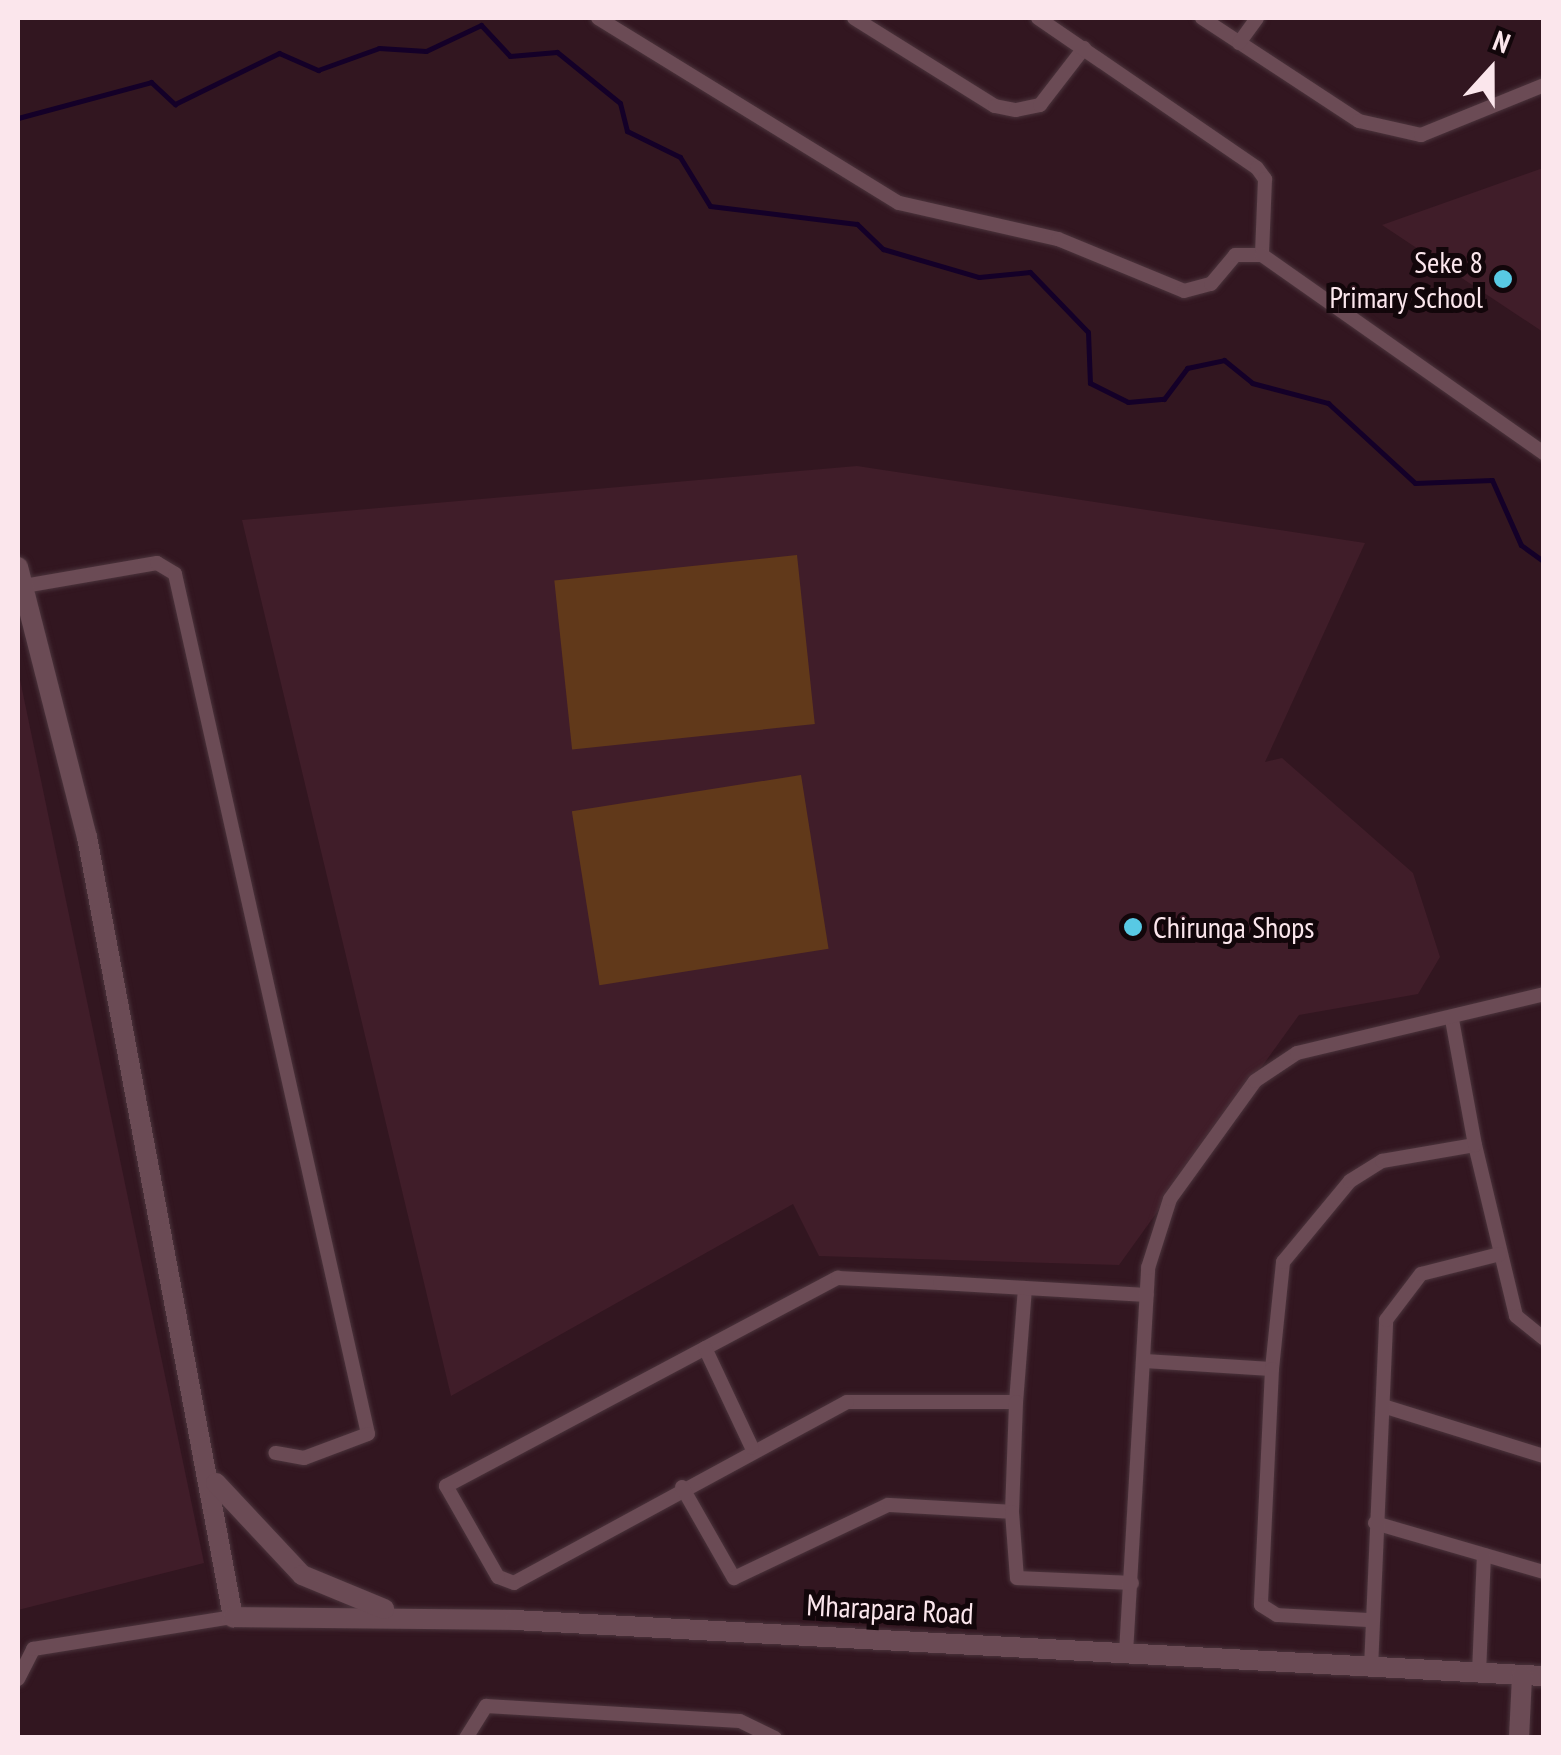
<!DOCTYPE html>
<style>
body{margin:0}
#map{position:relative;width:1561px;height:1755px;overflow:hidden;background:#321620;font-family:"PT Sans Narrow",sans-serif}
div>[style]{position:absolute}
.built>*{inset:0;background:#401d29}
.green>*{inset:0;background:#61391a;transform-origin:0 0}
.stream>*{height:5px;margin:-2.5px;padding:0 2.5px;transform-origin:2.5px;border-radius:2.5px;background:#140028}
.roads{filter:drop-shadow(0 0 2px #4b343c) drop-shadow(0 0 2px #4b343c)}
.street>*{height:14px;margin:-7px;padding:0 7px;transform-origin:7px;border-radius:7px;background:#6b4b55}
.secondary>*{height:20px;margin:-10px;padding:0 10px;transform-origin:10px;border-radius:10px;background:#6b4b55}
.dots>*{width:28px;height:28px;translate:-50% -50%;box-sizing:border-box;border:5px solid #12060a;border-radius:50%}
span{translate:-50% -50%;white-space:nowrap;text-align:center;line-height:1.15;-webkit-text-stroke:10px #12060a;paint-order:stroke}
.poi-label{font-size:30px;color:#fbe6ec}
.right{translate:-100% -50%;text-align:right}
.left{translate:0 -50%;text-align:left}
.street-label{font-size:30px;color:#fbe6ec}
.frame{position:absolute;inset:0;border:20px solid #fbe6ec;pointer-events:none}
.north{position:absolute;left:1441px;top:20px;width:100px;height:100px;-webkit-text-stroke:8px #12060a;paint-order:stroke;rotate:21deg;font-size:28px;font-weight:700;line-height:40px;text-align:center;color:#fbe6ec}
.north::after{content:'';display:block;margin:auto;width:35px;height:45px;background:#fbe6ec;clip-path:polygon(50% 0,100% 100%,50% 72%,0 100%)}
</style>
<div id="map">
<div class="built">
<div style="clip-path:polygon(1543px 168px,1543px 332px,1382px 225px)"></div>
<div style="clip-path:polygon(857px 466px,1365px 543px,1265px 762px,1282px 758px,1413px 873px,1440px 957px,1418px 994px,1299px 1015px,1119px 1265px,819px 1256px,793px 1204px,451px 1396px,242px 520px)"></div>
<div style="clip-path:polygon(18px 670px,204px 1563px,18px 1610px)"></div>
</div>
<div class="green">
<div style="left:797px;top:555px;width:170px;height:244px;rotate:84deg"></div>
<div style="left:801px;top:775px;width:176px;height:232px;rotate:81deg"></div>
</div>
<div class="stream">
<div style="left:18px;top:118px;width:138px;rotate:-15.1deg"></div>
<div style="left:151px;top:82px;width:33px;rotate:43deg"></div>
<div style="left:175px;top:104px;width:116px;rotate:-26.1deg"></div>
<div style="left:279px;top:53px;width:43px;rotate:23.6deg"></div>
<div style="left:318px;top:70px;width:65px;rotate:-19.8deg"></div>
<div style="left:379px;top:48px;width:47px;rotate:3.7deg"></div>
<div style="left:426px;top:51px;width:61px;rotate:-25.3deg"></div>
<div style="left:481px;top:25px;width:42px;rotate:46.9deg"></div>
<div style="left:510px;top:56px;width:47px;rotate:-4.9deg"></div>
<div style="left:557px;top:52px;width:81px;rotate:39deg"></div>
<div style="left:620px;top:103px;width:29px;rotate:76deg"></div>
<div style="left:627px;top:131px;width:59px;rotate:26.1deg"></div>
<div style="left:680px;top:157px;width:57px;rotate:58.5deg"></div>
<div style="left:710px;top:206px;width:148px;rotate:7deg"></div>
<div style="left:857px;top:224px;width:36px;rotate:44deg"></div>
<div style="left:883px;top:249px;width:100px;rotate:16.3deg"></div>
<div style="left:979px;top:277px;width:51px;rotate:-5.6deg"></div>
<div style="left:1030px;top:272px;width:83px;rotate:46deg"></div>
<div style="left:1088px;top:332px;width:51px;rotate:87.8deg"></div>
<div style="left:1090px;top:383px;width:42px;rotate:26.6deg"></div>
<div style="left:1128px;top:402px;width:36px;rotate:-5deg"></div>
<div style="left:1164px;top:399px;width:39px;rotate:-53deg"></div>
<div style="left:1187px;top:368px;width:38px;rotate:-12deg"></div>
<div style="left:1224px;top:360px;width:36px;rotate:39deg"></div>
<div style="left:1252px;top:383px;width:79px;rotate:14.7deg"></div>
<div style="left:1328px;top:403px;width:118px;rotate:42.6deg"></div>
<div style="left:1415px;top:483px;width:77px;rotate:-2.2deg"></div>
<div style="left:1492px;top:480px;width:71px;rotate:66deg"></div>
<div style="left:1521px;top:545px;width:29px;rotate:36deg"></div>
</div>
<div class="roads">
<div class="street">
<div style="left:598px;top:18px;width:353px;rotate:31.6deg"></div>
<div style="left:899px;top:203px;width:163px;rotate:12.8deg"></div>
<div style="left:1058px;top:239px;width:136px;rotate:22.4deg"></div>
<div style="left:1184px;top:291px;width:28px;rotate:-15deg"></div>
<div style="left:1211px;top:284px;width:38px;rotate:-50deg"></div>
<div style="left:1235px;top:255px;width:27px"></div>
<div style="left:854px;top:18px;width:166px;rotate:32deg"></div>
<div style="left:995px;top:106px;width:21px;rotate:11deg"></div>
<div style="left:1016px;top:110px;width:25px;rotate:-12deg"></div>
<div style="left:1040px;top:105px;width:72px;rotate:-52.3deg"></div>
<div style="left:1038px;top:18px;width:265px;rotate:34.4deg"></div>
<div style="left:1257px;top:168px;width:14px;rotate:54deg"></div>
<div style="left:1265px;top:179px;width:76px;rotate:92.3deg"></div>
<div style="left:1262px;top:255px;width:345px;rotate:35.1deg"></div>
<div style="left:1202px;top:18px;width:188px;rotate:33.3deg"></div>
<div style="left:1359px;top:121px;width:64px;rotate:12.7deg"></div>
<div style="left:1421px;top:135px;width:133px;rotate:-22.1deg"></div>
<div style="left:1239px;top:43px;width:31px;rotate:-54deg"></div>
<div style="left:24px;top:586px;width:135px;rotate:-9.8deg"></div>
<div style="left:157px;top:563px;width:21px;rotate:31deg"></div>
<div style="left:175px;top:574px;width:881px;rotate:77.35deg"></div>
<div style="left:368px;top:1434px;width:68px;rotate:159.4deg"></div>
<div style="left:304px;top:1458px;width:29px;rotate:-170deg"></div>
<div style="left:1475px;top:1145px;width:176px;rotate:76.5deg"></div>
<div style="left:1516px;top:1316px;width:36px;rotate:39deg"></div>
<div style="left:1025px;top:1288px;width:114px;rotate:94.5deg"></div>
<div style="left:1016px;top:1402px;width:169px;rotate:180deg"></div>
<div style="left:847px;top:1402px;width:379px;rotate:151.5deg"></div>
<div style="left:514px;top:1583px;width:17px;rotate:-159deg"></div>
<div style="left:498px;top:1577px;width:105px;rotate:-119.7deg"></div>
<div style="left:446px;top:1486px;width:444px;rotate:-28deg"></div>
<div style="left:838px;top:1278px;width:102px;rotate:2.8deg"></div>
<div style="left:940px;top:1283px;width:207px;rotate:3.3deg"></div>
<div style="left:705px;top:1348px;width:110px;rotate:64.8deg"></div>
<div style="left:1144px;top:1361px;width:128px;rotate:3.6deg"></div>
<div style="left:1272px;top:1369px;width:108px;rotate:-84.1deg"></div>
<div style="left:1283px;top:1262px;width:105px;rotate:-50.4deg"></div>
<div style="left:1350px;top:1181px;width:38px;rotate:-32deg"></div>
<div style="left:1382px;top:1161px;width:94px;rotate:-9.8deg"></div>
<div style="left:1475px;top:1145px;width:127px;rotate:-100.4deg"></div>
<div style="left:1272px;top:1369px;width:236px;rotate:92.7deg"></div>
<div style="left:1261px;top:1605px;width:19px;rotate:32deg"></div>
<div style="left:1277px;top:1615px;width:93px;rotate:3.1deg"></div>
<div style="left:1383px;top:1406px;width:169px;rotate:17.3deg"></div>
<div style="left:682px;top:1487px;width:105px;rotate:60.3deg"></div>
<div style="left:734px;top:1578px;width:170px;rotate:-25.4deg"></div>
<div style="left:888px;top:1505px;width:124px;rotate:3.2deg"></div>
<div style="left:1012px;top:1512px;width:110px;rotate:-87.9deg"></div>
<div style="left:1012px;top:1512px;width:66px;rotate:85.7deg"></div>
<div style="left:1017px;top:1578px;width:115px;rotate:2.5deg"></div>
<div style="left:1375px;top:1523px;width:176px;rotate:16.2deg"></div>
<div style="left:1126px;top:1653px;width:386px;rotate:-86.7deg"></div>
<div style="left:1148px;top:1268px;width:72px;rotate:-72.3deg"></div>
<div style="left:1170px;top:1199px;width:145px;rotate:-54.2deg"></div>
<div style="left:1255px;top:1081px;width:50px;rotate:-33.7deg"></div>
<div style="left:1297px;top:1053px;width:254px;rotate:-13.4deg"></div>
<div style="left:1371px;top:1668px;width:348px;rotate:-87.5deg"></div>
<div style="left:1386px;top:1320px;width:58px;rotate:-52.7deg"></div>
<div style="left:1421px;top:1274px;width:81px;rotate:-14.2deg"></div>
<div style="left:1479px;top:1673px;width:118px;rotate:-87.6deg"></div>
<div style="left:18px;top:1679px;width:34px;rotate:-63deg"></div>
<div style="left:33px;top:1649px;width:203px;rotate:-9.1deg"></div>
<div style="left:466px;top:1738px;width:38px;rotate:-58deg"></div>
<div style="left:486px;top:1706px;width:254px;rotate:3.4deg"></div>
<div style="left:740px;top:1721px;width:39px;rotate:26deg"></div>
</div>
<div class="secondary">
<div style="left:18px;top:567px;width:279px;rotate:75.7deg"></div>
<div style="left:87px;top:837px;width:794px;rotate:79.4deg"></div>
<div style="left:233px;top:1617px;width:282px;rotate:0.6deg"></div>
<div style="left:515px;top:1620px;width:1031px;rotate:3.12deg"></div>
<div style="left:216px;top:1483px;width:126px;rotate:46.9deg"></div>
<div style="left:302px;top:1575px;width:89px;rotate:22.5deg"></div>
<div style="left:1519px;top:1738px;width:62px;rotate:-87.2deg"></div>
</div>
</div>
<div class="dots">
<div style="left:1503px;top:279px;background:#58c9e4"></div>
<div style="left:1133px;top:927px;background:#58c9e4"></div>
</div>
<div class="poi-label">
<span class="right" style="left:1483px;top:279px">Seke 8<br>Primary School</span>
<span class="left" style="left:1153px;top:927px">Chirunga Shops</span>
</div>
<div class="street-label">
<span style="left:890px;top:1609px;rotate:3deg">Mharapara Road</span>
</div>
<div class="frame"></div>
<div class="north">N</div>
</div>
